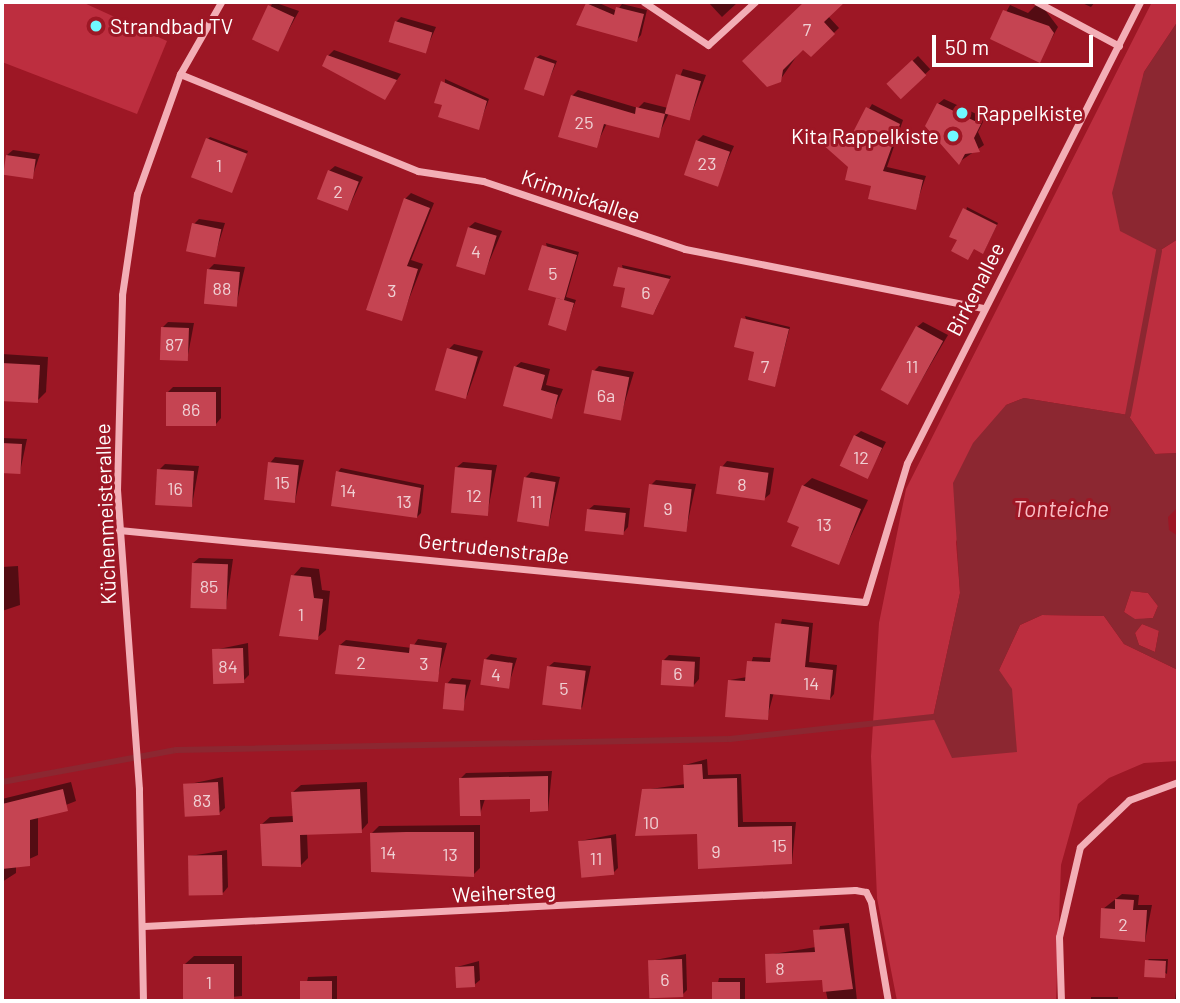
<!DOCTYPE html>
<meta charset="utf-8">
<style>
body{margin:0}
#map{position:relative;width:1180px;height:1003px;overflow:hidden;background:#9d1725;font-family:Barlow,sans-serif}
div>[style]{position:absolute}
.green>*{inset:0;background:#bd2e3f}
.water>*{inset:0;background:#8c2731}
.shadow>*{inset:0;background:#0007;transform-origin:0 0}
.stream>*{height:6px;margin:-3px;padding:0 3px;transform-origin:3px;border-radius:3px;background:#8c2731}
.building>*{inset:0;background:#c54452;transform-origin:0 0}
.minor>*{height:7px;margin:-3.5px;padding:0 3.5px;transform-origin:3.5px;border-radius:3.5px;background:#f3aeb6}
.dots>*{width:19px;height:19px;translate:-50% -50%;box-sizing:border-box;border:4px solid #9d1725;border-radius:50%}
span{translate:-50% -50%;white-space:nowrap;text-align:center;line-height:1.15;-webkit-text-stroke:6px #9d1725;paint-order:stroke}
.number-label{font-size:18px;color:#f0d0d4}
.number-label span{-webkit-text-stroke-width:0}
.poi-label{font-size:21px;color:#fff}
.left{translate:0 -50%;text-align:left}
.right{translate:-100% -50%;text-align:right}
.street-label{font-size:21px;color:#fff}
.water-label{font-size:23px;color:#f9bbc3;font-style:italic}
.frame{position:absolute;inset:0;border:4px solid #fff;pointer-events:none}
.scale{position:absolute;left:932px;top:35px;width:161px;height:32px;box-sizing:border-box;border:4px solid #fff;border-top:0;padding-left:9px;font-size:21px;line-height:24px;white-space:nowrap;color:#fff;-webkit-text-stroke:5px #9d1725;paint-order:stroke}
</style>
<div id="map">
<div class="green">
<div style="clip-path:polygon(2px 2px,82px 2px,167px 41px,137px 114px,2px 62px)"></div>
<div style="clip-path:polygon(1152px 2px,1178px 2px,1178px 21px,1144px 72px,1136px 116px,1159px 251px,1178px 239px,1178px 453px,1155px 454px,1128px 415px,1024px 398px,1006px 405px,956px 542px,960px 593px,933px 717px,999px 670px,1020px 625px,1042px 615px,1104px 616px,1124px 644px,1178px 670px,1178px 761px,1144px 763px,1109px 778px,1078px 804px,1061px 865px,1056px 1001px,897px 1001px,877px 898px,871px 756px,879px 623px,906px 489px)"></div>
<div style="clip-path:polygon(1131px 591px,1148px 593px,1158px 606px,1153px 618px,1135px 620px,1124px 612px)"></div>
<div style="clip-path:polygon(1142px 624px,1159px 630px,1155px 652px,1139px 645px,1135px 633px)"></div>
</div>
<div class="water">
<div style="clip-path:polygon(1178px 21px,1178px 239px,1159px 251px,1120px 231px,1112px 193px,1144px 72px)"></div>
<div style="clip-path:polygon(evenodd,1024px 398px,1128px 415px,1155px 454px,1178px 453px,1178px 507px,1168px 517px,1169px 530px,1178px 536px,1178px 670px,1124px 644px,1104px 616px,1042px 615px,1020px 625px,999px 670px,1012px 689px,1017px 752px,952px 758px,933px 717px,960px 593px,953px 483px,973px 443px,1006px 405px,1024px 398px,1131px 591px,1148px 593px,1158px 606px,1153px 618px,1135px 619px,1124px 612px,1131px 591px,1024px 398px,1142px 624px,1159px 631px,1155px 652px,1139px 645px,1135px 633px,1142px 624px)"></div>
</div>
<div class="shadow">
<div style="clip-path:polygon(273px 2px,299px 11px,278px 49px,254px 38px)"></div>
<div style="clip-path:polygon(597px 2px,617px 11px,622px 4px,647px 10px,641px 35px,637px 40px,587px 4px)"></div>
<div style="clip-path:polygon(708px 2px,738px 2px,722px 17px)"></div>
<div style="clip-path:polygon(806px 2px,843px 2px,828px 16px,839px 28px,811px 55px,803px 47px,780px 80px,744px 61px)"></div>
<div style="clip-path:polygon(1039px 2px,1058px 27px,1039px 61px,992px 38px,1010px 5px,1028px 13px)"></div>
<div style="clip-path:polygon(1080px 2px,1095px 2px,1091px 7px)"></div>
<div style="clip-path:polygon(401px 17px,436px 27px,425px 52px,396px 22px)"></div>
<div style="clip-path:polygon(334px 50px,401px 74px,385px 98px,328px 56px)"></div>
<div style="clip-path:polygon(540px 55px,557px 61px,543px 94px,536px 58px)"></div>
<div style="left:918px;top:56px;width:18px;height:40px;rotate:47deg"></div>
<div style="clip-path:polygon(683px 69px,706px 75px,690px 118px,669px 113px,658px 136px,607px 123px,596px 146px,572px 96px,578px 90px,638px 108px,644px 102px,668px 108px)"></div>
<div style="clip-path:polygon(445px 79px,489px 99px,478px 128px,444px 104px)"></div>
<div style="clip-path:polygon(944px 99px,985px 118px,978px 132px,984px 145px,959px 162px,938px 104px)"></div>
<div style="clip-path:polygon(872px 104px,903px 120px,887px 167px,926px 176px,915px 208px,873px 185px,824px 143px,839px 126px,852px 138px)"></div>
<div style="clip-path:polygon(703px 135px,734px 146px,717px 184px,697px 141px)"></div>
<div style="clip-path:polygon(210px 137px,248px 151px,231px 191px,208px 139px)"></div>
<div style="clip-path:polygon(13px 150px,40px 154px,32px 178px,7px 155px)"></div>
<div style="clip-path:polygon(335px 166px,363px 177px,348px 209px,329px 171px)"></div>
<div style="clip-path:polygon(411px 193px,434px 203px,411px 260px,423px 264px,401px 319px,405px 199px)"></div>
<div style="clip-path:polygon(967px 207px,998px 223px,985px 249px,959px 240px)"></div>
<div style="clip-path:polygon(199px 219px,225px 223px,215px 255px,194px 224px)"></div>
<div style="clip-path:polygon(475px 222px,502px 231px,484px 274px,469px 227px)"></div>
<div style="clip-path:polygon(546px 243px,579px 252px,566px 297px,576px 300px,565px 329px)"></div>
<div style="clip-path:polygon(214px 264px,245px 267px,236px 306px,208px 270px)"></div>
<div style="clip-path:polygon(622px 265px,671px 276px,655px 311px,627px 287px)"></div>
<div style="clip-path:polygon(745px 316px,790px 327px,775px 385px,756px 350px)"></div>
<div style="clip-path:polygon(168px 322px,194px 323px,187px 360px,163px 327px)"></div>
<div style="clip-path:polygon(923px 322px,948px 335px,908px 403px,917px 327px)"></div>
<div style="clip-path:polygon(454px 344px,483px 351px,467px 396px,449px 349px)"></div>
<div style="clip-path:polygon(2px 354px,48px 357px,46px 392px,37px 401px,2px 399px)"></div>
<div style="clip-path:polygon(521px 362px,550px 369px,546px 385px,563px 389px,551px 417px,515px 367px)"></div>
<div style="clip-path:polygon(599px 366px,634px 372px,620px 418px,594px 371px)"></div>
<div style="clip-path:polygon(173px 387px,221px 387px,221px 418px,216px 424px,167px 393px)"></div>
<div style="clip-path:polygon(861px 431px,886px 442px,867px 477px,855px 436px)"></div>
<div style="clip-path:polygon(2px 438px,27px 439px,20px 472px,2px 471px)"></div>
<div style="clip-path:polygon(275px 457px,304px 460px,295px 501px,270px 463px)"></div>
<div style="clip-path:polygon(727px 461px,774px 468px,770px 494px,764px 499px,722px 467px)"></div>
<div style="clip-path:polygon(463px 462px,497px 465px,487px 515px,457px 467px)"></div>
<div style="clip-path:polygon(165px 464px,199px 466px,192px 505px,159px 470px)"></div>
<div style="clip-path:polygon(341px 468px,424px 485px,421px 513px,417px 517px,338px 472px)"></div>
<div style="clip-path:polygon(531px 472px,560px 477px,549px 524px,525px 478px)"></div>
<div style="clip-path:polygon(812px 478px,868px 500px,838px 563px,801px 526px,803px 486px)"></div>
<div style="clip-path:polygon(656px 480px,696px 484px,686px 530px,651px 485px)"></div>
<div style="clip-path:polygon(594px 505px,630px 508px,628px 527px,623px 533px,588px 510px)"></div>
<div style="clip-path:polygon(199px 558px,233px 559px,226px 608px,193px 563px)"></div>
<div style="clip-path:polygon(18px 566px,20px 605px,2px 611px,2px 567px)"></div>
<div style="clip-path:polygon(301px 567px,319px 569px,322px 590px,330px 591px,326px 630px,317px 638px,293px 576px)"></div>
<div style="clip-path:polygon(782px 619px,813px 623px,809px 662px,837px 665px,834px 694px,830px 699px,774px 692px,767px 718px,730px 680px,747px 677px,753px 657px,773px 658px)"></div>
<div style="clip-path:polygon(418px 639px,447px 643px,437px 680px,340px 645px,346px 640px,412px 648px)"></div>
<div style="clip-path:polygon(248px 643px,249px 675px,243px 681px,214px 650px)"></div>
<div style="clip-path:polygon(491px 654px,517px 658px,508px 687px,486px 659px)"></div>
<div style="clip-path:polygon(669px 655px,700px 657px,699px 679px,694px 685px,663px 661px)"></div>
<div style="clip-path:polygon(554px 662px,591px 666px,582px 708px,548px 667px)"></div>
<div style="clip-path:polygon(452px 678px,471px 680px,462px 710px,447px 684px)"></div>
<div style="clip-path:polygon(707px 759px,708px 775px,741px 774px,743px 822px,796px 822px,792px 862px,643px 790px,686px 784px,685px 765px)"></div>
<div style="clip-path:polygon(552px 771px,548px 810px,532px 798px,485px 799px,480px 814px,461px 778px,466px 773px)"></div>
<div style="clip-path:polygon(223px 777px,225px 808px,219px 813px,185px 785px)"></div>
<div style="clip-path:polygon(71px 782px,76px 801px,38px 816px,38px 855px,16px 865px,16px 873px,2px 882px,2px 799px)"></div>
<div style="clip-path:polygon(367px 782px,368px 823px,361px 831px,307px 833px,308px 858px,301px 865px,262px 824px,270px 817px,294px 816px,293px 792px,301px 785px)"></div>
<div style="clip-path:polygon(480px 825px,480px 868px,473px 875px,372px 833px,379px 826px)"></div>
<div style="clip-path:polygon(616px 834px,618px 868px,613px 873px,580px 841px)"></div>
<div style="clip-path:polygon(227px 850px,228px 887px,223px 893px,190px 856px)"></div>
<div style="clip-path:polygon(1122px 894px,1139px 895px,1138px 905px,1152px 905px,1145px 941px,1103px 909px)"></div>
<div style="clip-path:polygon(849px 923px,857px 1001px,828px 1001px,823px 978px,767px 955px,816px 947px,820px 926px)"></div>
<div style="clip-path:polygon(686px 954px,687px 990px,682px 995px,650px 961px)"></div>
<div style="clip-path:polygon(194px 956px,242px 956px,242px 996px,185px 1001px,185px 964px)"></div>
<div style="clip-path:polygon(1149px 959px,1168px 959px,1167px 974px,1147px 961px)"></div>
<div style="clip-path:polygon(479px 961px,480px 980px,474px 985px,457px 967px)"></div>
<div style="clip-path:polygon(337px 976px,337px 1001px,303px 1001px,308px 977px)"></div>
<div style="clip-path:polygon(719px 978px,745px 978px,745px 1001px,714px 1001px)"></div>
<div style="clip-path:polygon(1178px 979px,1178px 1001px,1175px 1001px,1177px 980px)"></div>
<div style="left:1091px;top:997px;width:27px;height:6px"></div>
</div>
<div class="stream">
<div style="left:1128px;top:415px;width:167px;rotate:-79.3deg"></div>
<div style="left:2px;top:782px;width:177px;rotate:-10.4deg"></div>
<div style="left:176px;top:750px;width:554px;rotate:-1.14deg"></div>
<div style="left:730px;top:739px;width:204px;rotate:-6.2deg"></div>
</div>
<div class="building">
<div style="clip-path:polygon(804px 2px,845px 2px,824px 22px,835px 34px,811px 57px,803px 50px,783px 70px,781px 82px,767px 87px,742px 61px)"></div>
<div style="clip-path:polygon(586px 3px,614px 15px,616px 7px,644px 14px,637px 42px,576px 25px)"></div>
<div style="left:268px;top:5px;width:29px;height:38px;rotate:25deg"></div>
<div style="clip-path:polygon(1003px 10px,1049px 26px,1054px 33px,1040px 63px,990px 39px)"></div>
<div style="left:395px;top:21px;width:39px;height:22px;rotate:17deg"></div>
<div style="clip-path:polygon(327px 55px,397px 80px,385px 100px,322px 66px)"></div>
<div style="left:535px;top:57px;width:21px;height:34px;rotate:19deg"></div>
<div style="left:912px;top:60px;width:21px;height:35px;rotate:47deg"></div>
<div style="left:676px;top:74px;width:26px;height:41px;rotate:16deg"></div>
<div style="clip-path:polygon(441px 81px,487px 101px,479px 130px,438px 117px,442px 105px,434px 103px)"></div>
<div style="clip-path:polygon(571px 95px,635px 114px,636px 107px,665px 114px,659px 138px,604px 124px,597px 148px,558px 137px)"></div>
<div style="clip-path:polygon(937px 103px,981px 124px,974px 138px,980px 152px,965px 154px,959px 165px,925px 126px)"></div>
<div style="clip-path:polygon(866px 107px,900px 124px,883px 171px,923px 180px,916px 210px,868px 199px,871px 186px,845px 180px,848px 167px,821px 143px,833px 129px,848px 142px)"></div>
<div style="left:206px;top:138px;width:44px;height:42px;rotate:21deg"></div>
<div style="left:696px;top:140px;width:36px;height:37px;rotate:19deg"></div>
<div style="left:6px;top:155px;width:30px;height:20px;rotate:8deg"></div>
<div style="left:328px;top:170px;width:33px;height:31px;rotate:21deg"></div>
<div style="clip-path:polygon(404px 198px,430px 208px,407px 266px,418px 269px,402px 321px,366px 310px)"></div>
<div style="clip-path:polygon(963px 208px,997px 225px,983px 254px,974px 249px,968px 260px,951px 251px,957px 240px,949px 237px)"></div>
<div style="left:192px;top:223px;width:30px;height:29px;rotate:12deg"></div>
<div style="left:468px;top:227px;width:30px;height:41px;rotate:17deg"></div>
<div style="clip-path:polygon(542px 245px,577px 255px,564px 300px,574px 303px,566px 331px,548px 325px,556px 298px,564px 300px,528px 290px)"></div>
<div style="clip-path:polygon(618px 267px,670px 279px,653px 315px,621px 307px,625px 288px,613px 286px)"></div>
<div style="left:207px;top:269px;width:33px;height:35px;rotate:5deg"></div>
<div style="clip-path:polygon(741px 318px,789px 329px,775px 387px,748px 380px,754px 352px,734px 347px)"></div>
<div style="left:916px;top:326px;width:31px;height:73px;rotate:29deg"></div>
<div style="left:161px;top:327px;width:28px;height:33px;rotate:2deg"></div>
<div style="left:447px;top:348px;width:32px;height:44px;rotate:16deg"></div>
<div style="left:2px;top:363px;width:38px;height:38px;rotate:3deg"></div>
<div style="clip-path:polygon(514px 366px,545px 375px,541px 390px,558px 395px,552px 419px,503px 406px)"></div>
<div style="left:592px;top:370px;width:38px;height:44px;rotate:11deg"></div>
<div style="left:166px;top:392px;width:50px;height:34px"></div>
<div style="left:854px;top:435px;width:31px;height:34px;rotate:25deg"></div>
<div style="left:2px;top:443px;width:20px;height:30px;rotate:3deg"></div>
<div style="left:268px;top:462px;width:31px;height:38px;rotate:6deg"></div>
<div style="left:720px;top:466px;width:49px;height:28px;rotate:8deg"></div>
<div style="left:455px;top:467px;width:37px;height:46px;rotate:5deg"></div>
<div style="left:157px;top:469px;width:37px;height:36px;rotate:3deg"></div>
<div style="clip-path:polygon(336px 471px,421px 488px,417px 518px,331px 506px)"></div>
<div style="left:524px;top:477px;width:32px;height:45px;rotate:9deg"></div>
<div style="left:649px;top:484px;width:43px;height:43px;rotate:7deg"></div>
<div style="clip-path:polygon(802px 485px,861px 509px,839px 565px,791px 546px,799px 527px,787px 522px)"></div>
<div style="left:587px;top:509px;width:39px;height:22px;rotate:6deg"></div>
<div style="left:192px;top:563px;width:36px;height:45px;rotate:2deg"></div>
<div style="clip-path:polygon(291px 575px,311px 577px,314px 598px,323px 599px,318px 640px,279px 636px)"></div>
<div style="clip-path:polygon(775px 623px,809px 627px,805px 667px,833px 670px,830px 700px,770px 694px,768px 720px,725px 717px,728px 680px,745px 681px,747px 661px,770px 662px)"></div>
<div style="clip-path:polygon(410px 644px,442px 648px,438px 682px,335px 674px,339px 645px,409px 653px)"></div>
<div style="left:243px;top:648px;width:35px;height:31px;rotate:88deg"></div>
<div style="left:484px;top:659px;width:29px;height:26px;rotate:8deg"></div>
<div style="left:662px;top:660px;width:33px;height:25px;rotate:3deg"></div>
<div style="left:547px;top:666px;width:39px;height:39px;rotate:7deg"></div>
<div style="left:445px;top:683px;width:21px;height:26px;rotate:5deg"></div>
<div style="clip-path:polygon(702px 764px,703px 779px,737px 778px,738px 827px,792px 826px,792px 864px,698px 869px,697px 834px,635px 836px,642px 789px,684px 788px,683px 765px)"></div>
<div style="clip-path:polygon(548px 776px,548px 811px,530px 812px,530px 799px,480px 800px,481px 816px,460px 816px,459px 778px)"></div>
<div style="left:218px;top:782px;width:33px;height:35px;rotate:87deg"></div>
<div style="clip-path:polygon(63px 789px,68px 811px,30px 820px,30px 866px,2px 869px,2px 804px)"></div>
<div style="clip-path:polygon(360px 789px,362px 833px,300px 835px,301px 867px,262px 866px,260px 824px,293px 822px,291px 792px)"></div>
<div style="clip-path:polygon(406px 832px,474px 832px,474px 877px,371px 872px,370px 833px)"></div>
<div style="left:611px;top:838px;width:37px;height:33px;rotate:85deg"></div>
<div style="left:222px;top:855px;width:40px;height:34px;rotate:89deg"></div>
<div style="clip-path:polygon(1115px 899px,1134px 900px,1133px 910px,1147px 910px,1145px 942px,1100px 938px,1101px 908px,1115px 909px)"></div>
<div style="clip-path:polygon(844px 928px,853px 989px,823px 992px,822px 980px,766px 983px,765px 954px,815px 952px,813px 930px)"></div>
<div style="left:682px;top:959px;width:38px;height:34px;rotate:88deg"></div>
<div style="left:1145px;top:960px;width:21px;height:17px;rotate:3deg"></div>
<div style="left:183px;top:964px;width:51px;height:37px"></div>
<div style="left:474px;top:966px;width:21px;height:19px;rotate:87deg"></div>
<div style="left:332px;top:981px;width:20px;height:32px;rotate:90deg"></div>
<div style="left:740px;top:982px;width:19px;height:28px;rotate:90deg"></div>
</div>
<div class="minor">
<div style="left:644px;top:2px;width:77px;rotate:33.9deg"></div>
<div style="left:708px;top:45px;width:64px;rotate:-42.5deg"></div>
<div style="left:1037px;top:2px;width:93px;rotate:28.2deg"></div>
<div style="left:180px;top:74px;width:257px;rotate:22.2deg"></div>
<div style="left:418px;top:171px;width:66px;rotate:8.7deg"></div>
<div style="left:483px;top:181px;width:213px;rotate:18.6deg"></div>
<div style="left:685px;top:249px;width:305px;rotate:11.2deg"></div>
<div style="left:119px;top:530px;width:749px;rotate:5.51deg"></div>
<div style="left:865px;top:602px;width:145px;rotate:-73.2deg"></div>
<div style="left:907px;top:463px;width:517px;rotate:-63.19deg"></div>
<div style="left:144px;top:926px;width:712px;rotate:-2.9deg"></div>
<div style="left:855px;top:890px;width:11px;rotate:10deg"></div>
<div style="left:866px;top:892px;width:11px;rotate:63deg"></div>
<div style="left:871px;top:902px;width:100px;rotate:80.3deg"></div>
<div style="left:143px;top:1001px;width:212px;rotate:-91.1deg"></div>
<div style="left:139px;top:789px;width:300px;rotate:-94.2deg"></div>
<div style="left:117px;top:490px;width:195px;rotate:-88.5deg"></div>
<div style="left:122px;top:295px;width:102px;rotate:-81.6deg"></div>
<div style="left:137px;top:194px;width:127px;rotate:-70.3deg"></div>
<div style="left:180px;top:74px;width:83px;rotate:-60.3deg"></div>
<div style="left:1061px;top:1001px;width:64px;rotate:-91.8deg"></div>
<div style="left:1059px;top:937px;width:92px;rotate:-76.9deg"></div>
<div style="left:1080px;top:847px;width:68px;rotate:-43.8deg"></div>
<div style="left:1129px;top:800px;width:52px;rotate:-20.2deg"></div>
</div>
<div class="dots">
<div style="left:96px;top:26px;background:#70f9ff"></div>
<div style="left:962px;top:113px;background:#70f9ff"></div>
<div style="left:953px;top:136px;background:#70f9ff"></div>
</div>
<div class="number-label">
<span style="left:807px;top:29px">7</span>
<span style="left:584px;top:122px">25</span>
<span style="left:707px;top:163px">23</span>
<span style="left:219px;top:165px">1</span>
<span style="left:338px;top:191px">2</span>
<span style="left:476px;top:251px">4</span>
<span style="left:553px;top:273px">5</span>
<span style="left:222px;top:288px">88</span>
<span style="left:392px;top:290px">3</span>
<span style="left:646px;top:292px">6</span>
<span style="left:174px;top:344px">87</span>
<span style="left:765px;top:366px">7</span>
<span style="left:912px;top:366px">11</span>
<span style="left:606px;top:395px">6a</span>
<span style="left:191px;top:409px">86</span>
<span style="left:861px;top:457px">12</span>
<span style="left:282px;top:482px">15</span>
<span style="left:742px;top:484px">8</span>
<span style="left:175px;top:488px">16</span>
<span style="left:348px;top:490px">14</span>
<span style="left:474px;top:495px">12</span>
<span style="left:404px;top:501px">13</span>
<span style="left:536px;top:501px">11</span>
<span style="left:668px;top:508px">9</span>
<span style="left:824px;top:524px">13</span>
<span style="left:209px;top:586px">85</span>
<span style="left:301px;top:614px">1</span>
<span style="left:361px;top:662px">2</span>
<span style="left:424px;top:663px">3</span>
<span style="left:228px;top:666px">84</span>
<span style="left:678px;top:673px">6</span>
<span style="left:496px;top:674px">4</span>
<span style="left:811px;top:683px">14</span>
<span style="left:564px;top:688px">5</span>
<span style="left:202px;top:800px">83</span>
<span style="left:651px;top:822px">10</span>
<span style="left:779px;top:845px">15</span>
<span style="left:716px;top:851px">9</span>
<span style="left:388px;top:852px">14</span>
<span style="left:450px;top:854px">13</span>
<span style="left:596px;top:858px">11</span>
<span style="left:1123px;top:924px">2</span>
<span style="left:780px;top:968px">8</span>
<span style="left:665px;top:979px">6</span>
<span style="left:209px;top:982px">1</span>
</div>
<div class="poi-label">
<span class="left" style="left:110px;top:26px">Strandbad TV</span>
<span class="left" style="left:976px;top:113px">Rappelkiste</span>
<span class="right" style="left:939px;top:136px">Kita Rappelkiste</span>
</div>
<div class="street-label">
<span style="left:581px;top:196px;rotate:19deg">Krimnickallee</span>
<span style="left:975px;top:289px;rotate:-63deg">Birkenallee</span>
<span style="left:105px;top:514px;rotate:-92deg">Küchenmeisterallee</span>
<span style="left:494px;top:548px;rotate:6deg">Gertrudenstraße</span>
<span style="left:504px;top:892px;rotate:-3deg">Weihersteg</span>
</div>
<div class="water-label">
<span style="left:1061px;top:508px">Tonteiche</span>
</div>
<div class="frame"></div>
<div class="scale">50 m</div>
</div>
